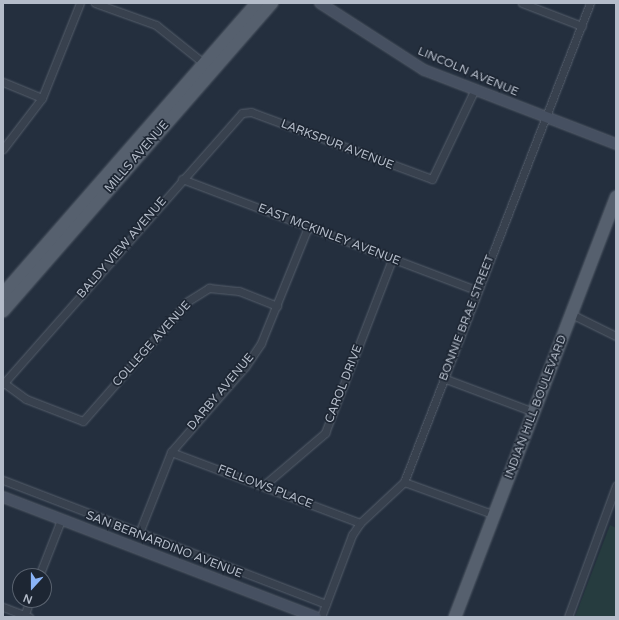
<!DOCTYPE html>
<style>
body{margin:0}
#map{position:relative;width:619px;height:620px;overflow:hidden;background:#242f3e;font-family:"Varela Round",sans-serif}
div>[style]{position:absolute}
.green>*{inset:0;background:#263c3f}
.roads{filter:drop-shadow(0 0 1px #565f6c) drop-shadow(0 0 1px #565f6c)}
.street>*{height:7px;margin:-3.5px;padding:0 3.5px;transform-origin:3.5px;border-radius:3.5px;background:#38414e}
.secondary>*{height:10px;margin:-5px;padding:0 5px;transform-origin:5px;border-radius:5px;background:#465061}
.primary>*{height:12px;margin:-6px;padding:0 6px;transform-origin:6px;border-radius:6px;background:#56606e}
span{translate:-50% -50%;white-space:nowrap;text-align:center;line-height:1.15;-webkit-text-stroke:3.5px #1d2633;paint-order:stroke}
.street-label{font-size:12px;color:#b4bcc9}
.frame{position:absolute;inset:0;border:4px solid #b4bcc9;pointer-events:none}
.north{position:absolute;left:12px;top:568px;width:40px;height:40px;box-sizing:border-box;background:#1d2633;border:1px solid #59626f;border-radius:50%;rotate:201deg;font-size:11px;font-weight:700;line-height:16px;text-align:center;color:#b4bcc9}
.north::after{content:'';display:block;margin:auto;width:14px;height:18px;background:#8ab4f8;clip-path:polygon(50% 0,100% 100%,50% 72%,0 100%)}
</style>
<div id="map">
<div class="green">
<div style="clip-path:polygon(610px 525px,616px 528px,616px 617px,575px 617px)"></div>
</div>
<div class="roads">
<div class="street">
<div style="left:95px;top:3px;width:65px;rotate:19.8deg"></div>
<div style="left:156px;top:25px;width:64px;rotate:38.7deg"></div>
<div style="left:522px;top:3px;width:64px;rotate:21deg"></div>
<div style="left:3px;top:82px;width:42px;rotate:22.3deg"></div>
<div style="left:3px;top:149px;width:64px;rotate:-52.6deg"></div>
<div style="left:42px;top:98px;width:102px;rotate:-68.2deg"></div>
<div style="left:182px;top:179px;width:314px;rotate:20.7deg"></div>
<div style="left:571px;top:314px;width:50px;rotate:26.1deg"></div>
<div style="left:443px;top:378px;width:97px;rotate:20.5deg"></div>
<div style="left:4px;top:383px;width:27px;rotate:36deg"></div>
<div style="left:26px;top:399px;width:61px;rotate:21.1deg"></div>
<div style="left:83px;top:421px;width:159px;rotate:-48.8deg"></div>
<div style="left:188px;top:301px;width:25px;rotate:-32deg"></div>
<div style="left:209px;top:288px;width:30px;rotate:6deg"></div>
<div style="left:239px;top:291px;width:41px;rotate:21.5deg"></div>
<div style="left:3px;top:384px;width:361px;rotate:-48.6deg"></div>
<div style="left:242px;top:113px;width:9px;rotate:-6deg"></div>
<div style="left:251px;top:112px;width:193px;rotate:20.3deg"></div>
<div style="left:432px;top:179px;width:98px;rotate:-64.5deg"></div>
<div style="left:171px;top:452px;width:202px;rotate:20.6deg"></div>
<div style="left:3px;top:480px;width:346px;rotate:21deg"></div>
<div style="left:404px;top:482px;width:97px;rotate:19.9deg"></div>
<div style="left:263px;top:486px;width:82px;rotate:-40.5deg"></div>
<div style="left:325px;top:433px;width:186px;rotate:-68.9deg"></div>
<div style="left:139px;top:533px;width:87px;rotate:-68.4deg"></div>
<div style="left:171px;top:452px;width:113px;rotate:-49deg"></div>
<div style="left:245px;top:367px;width:29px;rotate:-56deg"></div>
<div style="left:261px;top:343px;width:125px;rotate:-67.9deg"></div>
<div style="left:39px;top:576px;width:60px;rotate:-68.6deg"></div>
<div style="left:3px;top:607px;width:28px;rotate:21deg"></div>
<div style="left:24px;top:617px;width:18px;rotate:-71deg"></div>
<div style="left:321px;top:617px;width:88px;rotate:-69.3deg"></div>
<div style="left:352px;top:535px;width:14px;rotate:-56deg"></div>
<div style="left:360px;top:523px;width:60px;rotate:-43deg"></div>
<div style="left:404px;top:482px;width:514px;rotate:-68.78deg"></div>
<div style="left:568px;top:617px;width:140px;rotate:-69.9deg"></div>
</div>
<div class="secondary">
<div style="left:320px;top:3px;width:124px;rotate:32.8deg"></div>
<div style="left:424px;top:70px;width:206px;rotate:21.1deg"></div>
<div style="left:3px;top:497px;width:335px;rotate:21deg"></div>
</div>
<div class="primary">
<div style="left:3px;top:294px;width:386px;rotate:-48.9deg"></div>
<div style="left:3px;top:311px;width:409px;rotate:-48.9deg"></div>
<div style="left:455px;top:617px;width:450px;rotate:-69deg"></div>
</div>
</div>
<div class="street-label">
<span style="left:468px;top:72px;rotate:23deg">LINCOLN AVENUE</span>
<span style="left:337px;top:145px;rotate:21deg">LARKSPUR AVENUE</span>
<span style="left:137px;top:157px;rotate:-49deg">MILLS AVENUE</span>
<span style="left:329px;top:235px;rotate:21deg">EAST MCKINLEY AVENUE</span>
<span style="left:122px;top:248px;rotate:-49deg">BALDY VIEW AVENUE</span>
<span style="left:467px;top:318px;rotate:-69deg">BONNIE BRAE STREET</span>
<span style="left:152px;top:344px;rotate:-48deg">COLLEGE AVENUE</span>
<span style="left:344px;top:384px;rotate:-69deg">CAROL DRIVE</span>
<span style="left:221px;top:392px;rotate:-50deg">DARBY AVENUE</span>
<span style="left:536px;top:407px;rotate:-69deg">INDIAN HILL BOULEVARD</span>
<span style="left:265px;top:487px;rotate:21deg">FELLOWS PLACE</span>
<span style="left:164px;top:545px;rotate:21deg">SAN BERNARDINO AVENUE</span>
</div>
<div class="frame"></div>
<div class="north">N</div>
</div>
